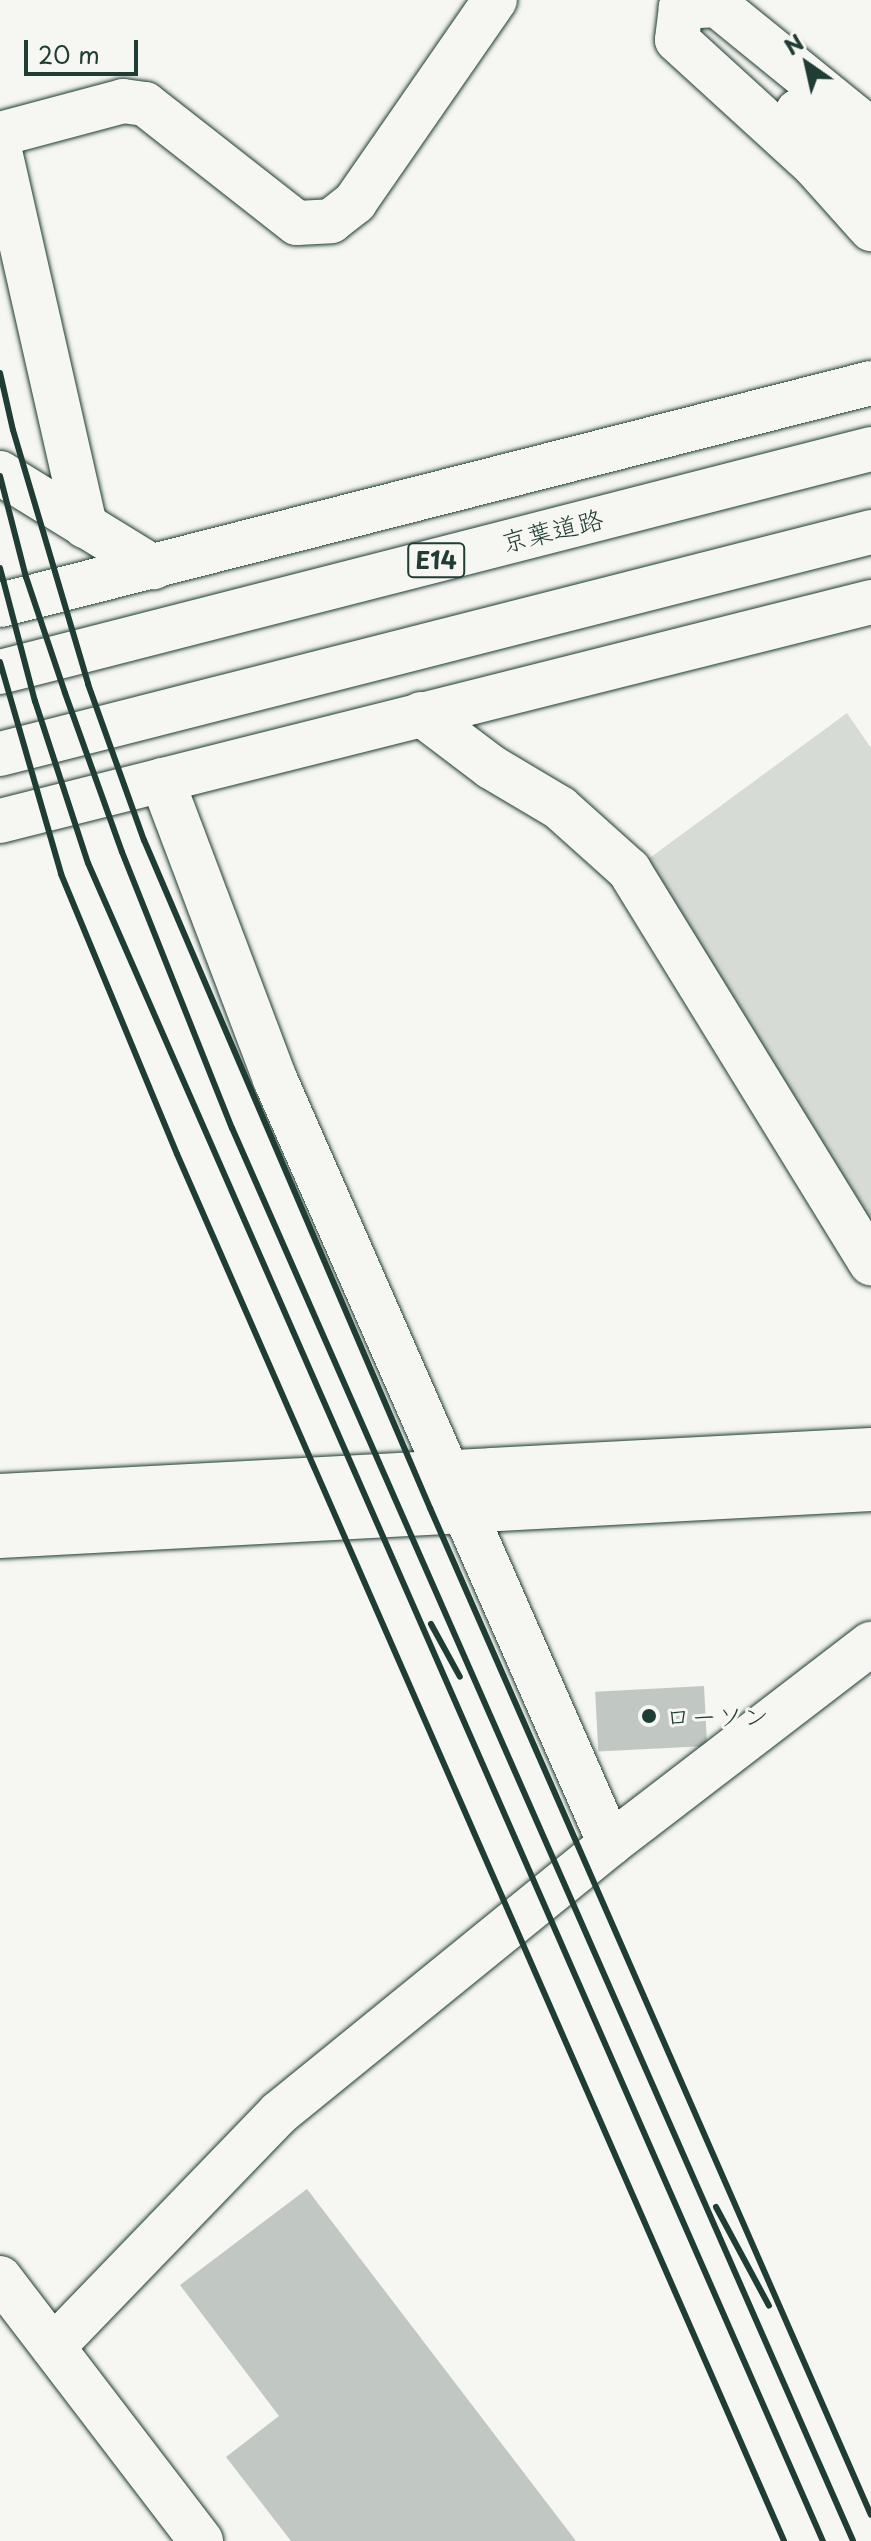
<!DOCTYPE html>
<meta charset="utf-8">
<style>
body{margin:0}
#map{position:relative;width:871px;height:2541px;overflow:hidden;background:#f6f6f2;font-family:"Playpen Sans","Klee One",sans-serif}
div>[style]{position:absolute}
.green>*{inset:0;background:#d6dbd6}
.building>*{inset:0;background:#c1c8c3;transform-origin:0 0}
.roads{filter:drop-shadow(0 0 2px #1f3d34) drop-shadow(0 0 2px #1f3d34)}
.minor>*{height:44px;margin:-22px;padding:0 22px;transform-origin:22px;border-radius:22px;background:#f6f6f2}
.highway>*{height:44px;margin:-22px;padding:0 22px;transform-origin:22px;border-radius:22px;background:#f6f6f2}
.rail>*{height:6px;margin:-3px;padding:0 3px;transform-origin:3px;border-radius:3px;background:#1f3d34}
.dots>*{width:22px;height:22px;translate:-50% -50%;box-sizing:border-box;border:4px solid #f6f6f2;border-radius:50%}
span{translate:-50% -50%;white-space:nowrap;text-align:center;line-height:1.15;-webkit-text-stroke:6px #f6f6f2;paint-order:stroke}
.shield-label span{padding:2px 6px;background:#f6f6f2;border:2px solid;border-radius:6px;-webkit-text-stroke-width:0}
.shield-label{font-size:24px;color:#1f3d34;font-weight:700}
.street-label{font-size:26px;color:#1f3d34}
.poi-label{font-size:26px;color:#1f3d34}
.left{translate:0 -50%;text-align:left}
.north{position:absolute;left:767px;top:24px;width:80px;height:80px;-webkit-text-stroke:6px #f6f6f2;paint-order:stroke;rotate:326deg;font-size:22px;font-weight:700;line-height:32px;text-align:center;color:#1f3d34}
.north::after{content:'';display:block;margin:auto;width:28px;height:36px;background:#1f3d34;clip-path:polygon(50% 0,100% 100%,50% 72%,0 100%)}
.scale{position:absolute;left:24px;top:40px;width:114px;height:36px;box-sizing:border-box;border:4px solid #1f3d34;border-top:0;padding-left:10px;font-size:24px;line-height:28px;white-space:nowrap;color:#1f3d34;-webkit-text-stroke:6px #f6f6f2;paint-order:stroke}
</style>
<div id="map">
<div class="green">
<div style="clip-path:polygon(847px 713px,871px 748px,871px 1240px,632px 871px)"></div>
</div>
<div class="building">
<div style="left:704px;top:1686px;width:60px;height:109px;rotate:87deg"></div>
<div style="clip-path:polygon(307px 2189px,576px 2541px,291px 2541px,226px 2457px,279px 2416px,180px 2285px)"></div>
</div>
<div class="roads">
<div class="minor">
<div style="left:686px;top:0;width:9px;rotate:126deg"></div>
<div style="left:681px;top:7px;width:33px;rotate:97deg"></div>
<div style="left:677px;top:40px;width:185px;rotate:42.4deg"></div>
<div style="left:814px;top:165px;width:86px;rotate:48.3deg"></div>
<div style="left:681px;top:7px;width:36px;rotate:-3deg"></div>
<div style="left:717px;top:5px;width:198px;rotate:39.1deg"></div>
<div style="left:798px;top:111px;width:98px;rotate:41.7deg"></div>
<div style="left:0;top:134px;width:127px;rotate:-15deg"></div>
<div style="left:123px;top:101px;width:22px;rotate:8deg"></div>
<div style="left:145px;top:104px;width:193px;rotate:38.1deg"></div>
<div style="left:297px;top:223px;width:34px;rotate:-3deg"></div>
<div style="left:331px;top:221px;width:31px;rotate:-38deg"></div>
<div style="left:355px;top:202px;width:246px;rotate:-55.3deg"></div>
<div style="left:0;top:151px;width:385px;rotate:77.2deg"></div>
<div style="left:0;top:473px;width:180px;rotate:31.6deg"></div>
<div style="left:0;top:605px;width:899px;rotate:-14.3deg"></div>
<div style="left:421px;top:714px;width:88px;rotate:37.1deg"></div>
<div style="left:491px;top:767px;width:80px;rotate:30.7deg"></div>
<div style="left:560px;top:808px;width:93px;rotate:41.9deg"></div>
<div style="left:629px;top:870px;width:462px;rotate:58.4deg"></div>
<div style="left:162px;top:780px;width:320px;rotate:69.3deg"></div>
<div style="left:275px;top:1079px;width:835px;rotate:66.35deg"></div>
<div style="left:0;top:821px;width:898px;rotate:-14.11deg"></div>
<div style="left:0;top:1496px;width:872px;rotate:-3.02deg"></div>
<div style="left:0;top:1536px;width:872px;rotate:-3.09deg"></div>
<div style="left:0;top:2278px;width:331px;rotate:52.6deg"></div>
<div style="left:53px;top:2347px;width:325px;rotate:-46deg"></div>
<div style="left:279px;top:2113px;width:427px;rotate:-39.1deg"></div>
<div style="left:610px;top:1844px;width:329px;rotate:-37.5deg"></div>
</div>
<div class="highway">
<div style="left:0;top:672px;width:899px;rotate:-14.36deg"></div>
<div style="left:0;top:754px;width:899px;rotate:-14.3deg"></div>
</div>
</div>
<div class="rail">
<div style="left:0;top:373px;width:58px;rotate:77.2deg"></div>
<div style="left:13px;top:430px;width:265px;rotate:73.5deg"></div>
<div style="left:88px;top:684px;width:166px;rotate:70.3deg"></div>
<div style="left:144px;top:840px;width:727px;rotate:66.82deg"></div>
<div style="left:430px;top:1508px;width:1099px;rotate:66.35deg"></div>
<div style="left:0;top:476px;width:104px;rotate:75.6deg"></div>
<div style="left:26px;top:577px;width:122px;rotate:71.4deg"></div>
<div style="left:65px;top:693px;width:169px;rotate:70.3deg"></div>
<div style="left:122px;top:852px;width:297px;rotate:68.3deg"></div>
<div style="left:232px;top:1128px;width:1543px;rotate:66.27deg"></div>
<div style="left:0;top:568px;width:138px;rotate:75.3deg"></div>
<div style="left:35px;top:701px;width:170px;rotate:71.9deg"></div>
<div style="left:88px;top:863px;width:1832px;rotate:66.35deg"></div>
<div style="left:0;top:662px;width:221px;rotate:73.9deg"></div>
<div style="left:61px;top:874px;width:303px;rotate:67.5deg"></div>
<div style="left:177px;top:1154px;width:1514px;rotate:66.36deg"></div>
<div style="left:431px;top:1624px;width:60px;rotate:61.3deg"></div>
<div style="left:716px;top:2207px;width:112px;rotate:61.8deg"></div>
</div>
<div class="dots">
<div style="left:649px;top:1716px;background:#1f3d34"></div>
</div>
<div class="shield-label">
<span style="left:436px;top:560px">E14</span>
</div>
<div class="street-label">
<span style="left:552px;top:530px;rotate:-14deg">京葉道路</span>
</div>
<div class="poi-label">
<span class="left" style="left:665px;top:1716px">ローソン</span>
</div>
<div class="north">N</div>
<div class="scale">20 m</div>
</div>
